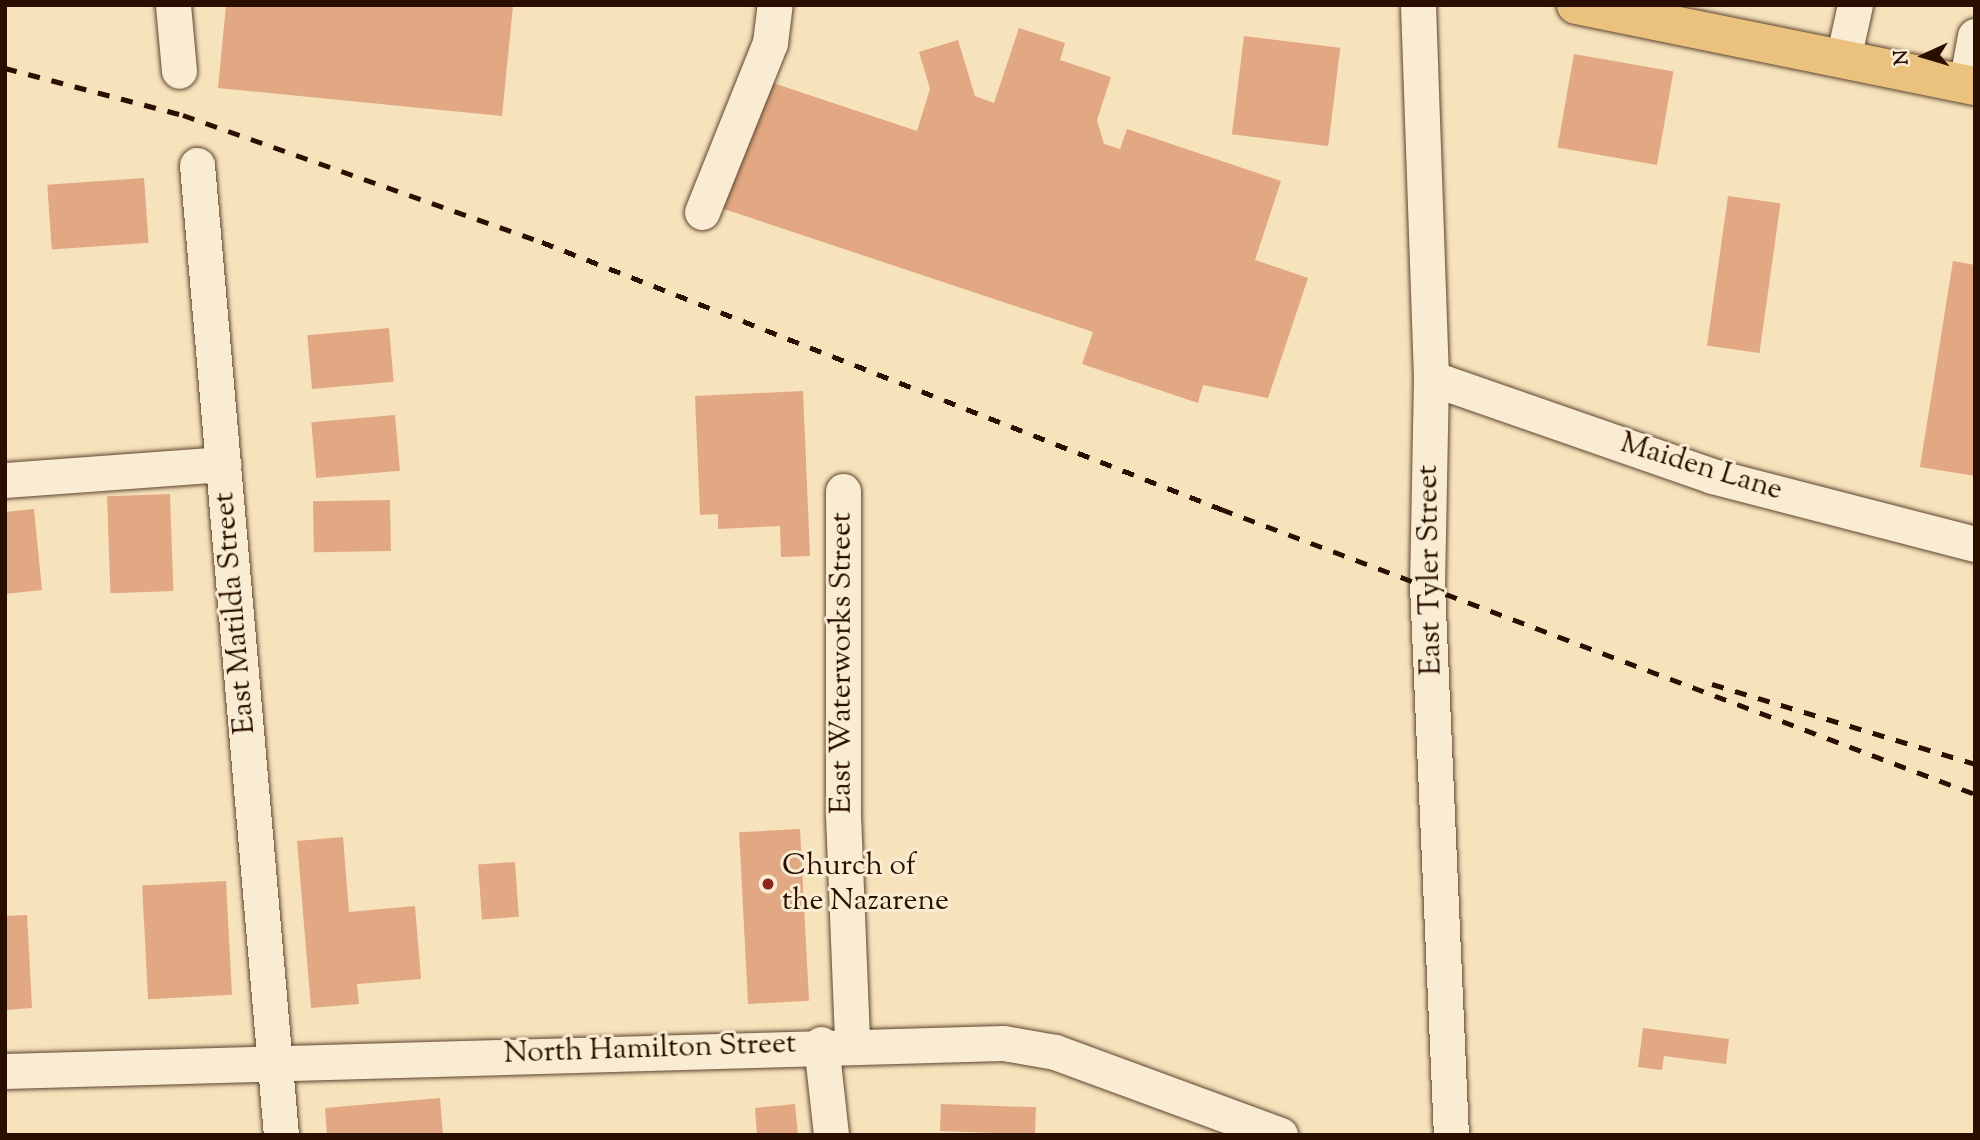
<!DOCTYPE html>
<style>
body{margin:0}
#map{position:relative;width:1980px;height:1140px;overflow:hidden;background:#f6e2bb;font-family:"Sorts Mill Goudy",serif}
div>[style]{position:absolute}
.building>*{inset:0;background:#e1a883;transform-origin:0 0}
.roads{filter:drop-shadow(0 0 2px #5d442f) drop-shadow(0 0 2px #5d442f)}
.minor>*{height:35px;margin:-17.5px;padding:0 17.5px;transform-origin:17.5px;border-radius:17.5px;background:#f9ecd3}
.major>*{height:38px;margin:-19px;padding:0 19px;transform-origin:19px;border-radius:19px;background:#ebc17e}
.rail>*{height:5px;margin-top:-2.5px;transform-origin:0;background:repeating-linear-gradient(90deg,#2a0f00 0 12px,transparent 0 24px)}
.dots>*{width:19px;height:19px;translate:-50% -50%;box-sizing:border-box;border:4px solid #f9ecd3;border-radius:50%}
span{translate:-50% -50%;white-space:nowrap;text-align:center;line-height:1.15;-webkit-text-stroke:6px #f9ecd3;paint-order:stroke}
.street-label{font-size:30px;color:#2a0f00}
.poi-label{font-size:30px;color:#2a0f00}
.left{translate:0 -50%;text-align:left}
.frame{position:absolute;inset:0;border:7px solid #2a0f00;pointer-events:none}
.north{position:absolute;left:1889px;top:21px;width:70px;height:70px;-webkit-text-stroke:5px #f9ecd3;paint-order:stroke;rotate:266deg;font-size:19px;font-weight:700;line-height:28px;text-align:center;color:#2a0f00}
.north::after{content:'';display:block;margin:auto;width:24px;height:32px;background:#2a0f00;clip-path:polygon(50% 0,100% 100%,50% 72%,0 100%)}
</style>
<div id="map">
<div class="building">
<div style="clip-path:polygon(226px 5px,513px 5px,502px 116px,218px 88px)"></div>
<div style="clip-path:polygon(1019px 28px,1065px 43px,1060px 60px,1111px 77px,1097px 120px,1104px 144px,1120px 149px,1127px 129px,1281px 181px,1255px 260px,1308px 278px,1268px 398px,1203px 385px,1198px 403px,1082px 364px,1093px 332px,721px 208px,764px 80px,917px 131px,930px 89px,919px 52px,958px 40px,975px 96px,994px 103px)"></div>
<div style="left:1244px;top:36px;width:97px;height:99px;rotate:7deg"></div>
<div style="left:1574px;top:54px;width:101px;height:95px;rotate:10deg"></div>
<div style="left:144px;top:178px;width:65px;height:97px;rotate:86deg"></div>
<div style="left:1728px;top:196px;width:53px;height:151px;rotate:8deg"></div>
<div style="clip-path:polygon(1953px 261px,1975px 265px,1975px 476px,1920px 467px)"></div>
<div style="left:389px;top:328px;width:54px;height:82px;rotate:85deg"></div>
<div style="clip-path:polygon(803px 391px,810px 556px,781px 557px,780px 526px,718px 529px,718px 514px,700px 515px,695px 396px)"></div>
<div style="left:395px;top:415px;width:56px;height:84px;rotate:85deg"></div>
<div style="left:170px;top:494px;width:97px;height:63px;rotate:88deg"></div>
<div style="left:390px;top:500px;width:51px;height:77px;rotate:89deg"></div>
<div style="clip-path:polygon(34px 509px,42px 590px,5px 594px,5px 512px)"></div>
<div style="left:800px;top:829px;width:172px;height:61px;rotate:87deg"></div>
<div style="clip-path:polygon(343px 837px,349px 912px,415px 906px,421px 979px,357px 984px,359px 1004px,311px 1008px,297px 841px)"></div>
<div style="left:515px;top:862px;width:55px;height:37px;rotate:86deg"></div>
<div style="left:226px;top:881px;width:114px;height:84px;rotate:87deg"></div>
<div style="clip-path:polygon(27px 915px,32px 1008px,5px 1010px,5px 916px)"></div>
<div style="clip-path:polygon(1643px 1028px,1729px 1039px,1726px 1064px,1664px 1056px,1662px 1070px,1638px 1067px)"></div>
<div style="clip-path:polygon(440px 1098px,443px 1135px,327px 1135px,325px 1108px)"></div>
<div style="clip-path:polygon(795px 1104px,798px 1135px,757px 1135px,755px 1108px)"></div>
<div style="left:941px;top:1104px;width:95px;height:27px;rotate:2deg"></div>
</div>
<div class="roads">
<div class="minor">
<div style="left:173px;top:5px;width:66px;rotate:84.8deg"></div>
<div style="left:1418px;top:5px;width:373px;rotate:88deg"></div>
<div style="left:1431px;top:378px;width:208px;rotate:91.1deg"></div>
<div style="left:1427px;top:586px;width:550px;rotate:87.5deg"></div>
<div style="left:1843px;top:59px;width:55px;rotate:-77.5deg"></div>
<div style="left:1966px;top:84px;width:49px;rotate:-79.4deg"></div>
<div style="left:197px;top:165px;width:974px;rotate:85.05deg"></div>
<div style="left:702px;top:212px;width:182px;rotate:-68.1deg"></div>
<div style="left:770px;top:43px;width:38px;rotate:-83deg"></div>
<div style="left:1431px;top:378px;width:298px;rotate:19.2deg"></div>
<div style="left:1712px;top:476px;width:272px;rotate:14.5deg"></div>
<div style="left:5px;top:480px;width:219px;rotate:-4.2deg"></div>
<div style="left:843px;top:491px;width:324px;rotate:90deg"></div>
<div style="left:843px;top:815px;width:229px;rotate:87.7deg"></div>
<div style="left:821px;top:1044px;width:92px;rotate:83.7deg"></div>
<div style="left:5px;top:1071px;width:998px;rotate:-1.61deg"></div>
<div style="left:1003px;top:1043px;width:53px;rotate:9.8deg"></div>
<div style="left:1055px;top:1052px;width:240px;rotate:20.2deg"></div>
</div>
<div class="major">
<div style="left:1576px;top:5px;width:407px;rotate:11.5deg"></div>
</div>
</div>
<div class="rail">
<div style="left:5px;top:68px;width:184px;rotate:14.8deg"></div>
<div style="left:183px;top:115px;width:381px;rotate:19.5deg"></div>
<div style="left:542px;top:242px;width:730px;rotate:21.47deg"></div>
<div style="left:1221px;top:509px;width:806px;rotate:20.71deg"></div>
<div style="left:1712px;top:684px;width:275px;rotate:16.9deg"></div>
</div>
<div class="dots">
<div style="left:768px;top:884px;background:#8f2418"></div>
</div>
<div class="street-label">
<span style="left:1701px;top:468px;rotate:17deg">Maiden Lane</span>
<span style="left:1431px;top:570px;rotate:-91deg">East Tyler Street</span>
<span style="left:236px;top:613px;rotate:-95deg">East Matilda Street</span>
<span style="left:843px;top:663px;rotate:-90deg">East Waterworks Street</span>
<span style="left:650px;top:1050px;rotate:-2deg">North Hamilton Street</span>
</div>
<div class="poi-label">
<span class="left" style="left:782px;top:884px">Church of<br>the Nazarene</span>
</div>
<div class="frame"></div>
<div class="north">N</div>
</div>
